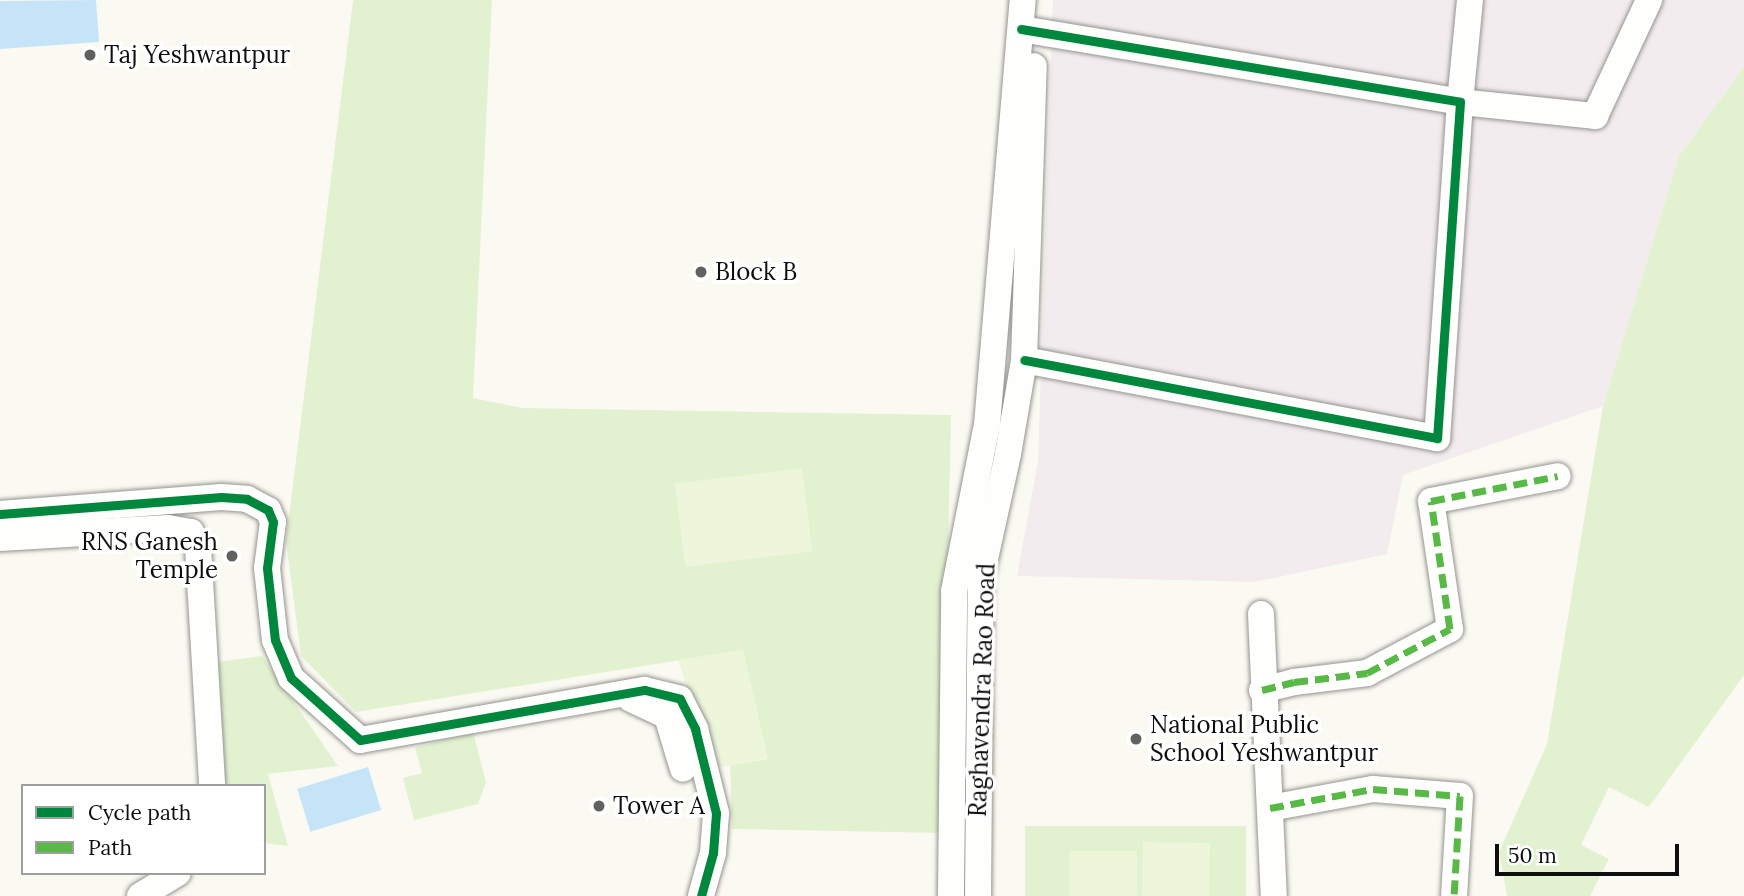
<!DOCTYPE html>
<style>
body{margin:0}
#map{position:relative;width:1744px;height:896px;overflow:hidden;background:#fbfaf2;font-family:Lora,serif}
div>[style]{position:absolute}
.industrial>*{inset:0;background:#f3ecef}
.green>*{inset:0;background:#e2f2d0;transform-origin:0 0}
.pitch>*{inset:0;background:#edf6db;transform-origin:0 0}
.water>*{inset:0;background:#c6e4f8;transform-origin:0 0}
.roads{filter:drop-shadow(0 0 2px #959491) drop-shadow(0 0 2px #959491)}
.minor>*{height:26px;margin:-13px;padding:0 13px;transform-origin:13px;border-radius:13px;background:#fefefd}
.quiet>*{height:7px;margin-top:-3.5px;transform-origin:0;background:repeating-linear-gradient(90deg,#58b947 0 14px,transparent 0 21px)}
.cycleway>*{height:9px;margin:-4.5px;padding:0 4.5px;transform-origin:4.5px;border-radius:4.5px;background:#00873e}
.dots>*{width:19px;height:19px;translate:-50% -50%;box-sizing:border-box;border:4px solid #fff;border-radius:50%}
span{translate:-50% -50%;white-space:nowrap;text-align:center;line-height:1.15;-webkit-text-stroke:7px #fff;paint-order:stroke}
.poi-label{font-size:24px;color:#0e0e0e}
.left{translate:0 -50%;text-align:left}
.right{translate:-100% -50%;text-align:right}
.street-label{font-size:24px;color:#0e0e0e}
.legend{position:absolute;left:21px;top:784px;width:245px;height:91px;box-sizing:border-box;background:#fff;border:2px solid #9f9f9f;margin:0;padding:9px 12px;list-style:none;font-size:21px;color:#0e0e0e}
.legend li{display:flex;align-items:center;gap:14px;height:35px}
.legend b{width:35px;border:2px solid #9f9f9f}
.scale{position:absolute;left:1495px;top:844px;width:184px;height:32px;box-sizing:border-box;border:4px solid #0e0e0e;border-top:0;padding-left:9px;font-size:21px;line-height:24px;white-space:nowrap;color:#0e0e0e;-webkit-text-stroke:5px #fff;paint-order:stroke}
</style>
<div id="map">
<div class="industrial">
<div style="clip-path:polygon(1053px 0,1744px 0,1744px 67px,1679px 156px,1603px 406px,1403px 475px,1387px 554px,1254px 582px,1017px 576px,1038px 461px)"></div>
</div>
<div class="green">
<div style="clip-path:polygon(353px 0,492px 0,473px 398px,523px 408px,951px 415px,942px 833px,732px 829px,730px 765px,767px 759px,743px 650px,356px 712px,301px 656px,286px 541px)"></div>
<div style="clip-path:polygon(1744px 67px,1744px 675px,1649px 807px,1609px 787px,1581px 845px,1609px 859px,1590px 896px,1507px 896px,1499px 852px,1547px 744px,1603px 406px,1679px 156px)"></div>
<div style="clip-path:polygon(262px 656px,338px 766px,268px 774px,288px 846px,264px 843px,264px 786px,220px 786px,210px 663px)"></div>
<div style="clip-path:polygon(473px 732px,486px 782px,478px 804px,414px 820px,403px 778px,422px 773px,415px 748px)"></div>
<div style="left:1025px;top:826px;width:221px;height:70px"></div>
</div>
<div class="pitch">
<div style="left:802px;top:468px;width:84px;height:128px;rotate:83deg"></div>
<div style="clip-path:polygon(743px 650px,768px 758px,715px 768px,678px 660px)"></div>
<div style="left:1143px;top:842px;width:67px;height:54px;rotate:1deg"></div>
<div style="left:1069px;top:851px;width:68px;height:45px"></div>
</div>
<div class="water">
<div style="clip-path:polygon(96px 0,99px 42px,0 49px,0 1px)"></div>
<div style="left:368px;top:767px;width:45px;height:74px;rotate:73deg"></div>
</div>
<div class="roads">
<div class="minor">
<div style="left:1470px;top:0;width:102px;rotate:95.6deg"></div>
<div style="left:1460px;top:102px;width:136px;rotate:5.9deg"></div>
<div style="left:1595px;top:116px;width:128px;rotate:-65deg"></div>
<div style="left:1021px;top:29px;width:445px;rotate:9.4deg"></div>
<div style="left:1460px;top:102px;width:337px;rotate:93.9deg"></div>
<div style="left:1437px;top:438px;width:420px;rotate:-169.3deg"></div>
<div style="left:0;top:514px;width:222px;rotate:-4.4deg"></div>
<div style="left:221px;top:497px;width:26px;rotate:4deg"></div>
<div style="left:247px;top:499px;width:24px;rotate:28deg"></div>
<div style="left:268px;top:510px;width:13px;rotate:67deg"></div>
<div style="left:273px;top:522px;width:46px;rotate:97.4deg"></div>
<div style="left:267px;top:568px;width:72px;rotate:83.7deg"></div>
<div style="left:275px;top:640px;width:41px;rotate:67.2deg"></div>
<div style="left:291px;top:678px;width:93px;rotate:41.9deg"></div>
<div style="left:360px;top:740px;width:289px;rotate:-10deg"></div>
<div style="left:645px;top:690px;width:36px;rotate:14deg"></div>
<div style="left:680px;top:699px;width:34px;rotate:63deg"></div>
<div style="left:695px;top:729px;width:87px;rotate:76deg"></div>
<div style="left:716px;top:813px;width:40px;rotate:94.3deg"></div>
<div style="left:713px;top:853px;width:45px;rotate:105.6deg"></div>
<div style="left:0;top:538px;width:168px;rotate:-3.4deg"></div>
<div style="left:168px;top:528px;width:23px;rotate:10deg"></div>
<div style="left:191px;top:532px;width:17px;rotate:65deg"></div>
<div style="left:198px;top:547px;width:239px;rotate:86.6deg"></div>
<div style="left:1261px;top:614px;width:282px;rotate:87.4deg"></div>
<div style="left:1262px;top:690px;width:33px;rotate:-14deg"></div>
<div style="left:1294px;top:682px;width:74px;rotate:-7deg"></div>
<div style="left:1367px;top:673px;width:94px;rotate:-27.9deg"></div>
<div style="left:1450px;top:629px;width:129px;rotate:-98.4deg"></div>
<div style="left:1431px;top:501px;width:129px;rotate:-11.1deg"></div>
<div style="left:631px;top:699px;width:40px;rotate:25deg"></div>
<div style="left:667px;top:716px;width:55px;rotate:73.2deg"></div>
<div style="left:1270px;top:808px;width:105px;rotate:-10.5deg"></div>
<div style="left:1373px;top:789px;width:87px;rotate:4.6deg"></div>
<div style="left:1460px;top:796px;width:100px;rotate:93.4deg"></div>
<div style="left:140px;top:896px;width:44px;rotate:-31.2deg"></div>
<div style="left:951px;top:896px;width:305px;rotate:-89.4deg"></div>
<div style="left:954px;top:591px;width:169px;rotate:-78.8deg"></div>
<div style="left:987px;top:425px;width:427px;rotate:-85.2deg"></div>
<div style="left:978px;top:896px;width:319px;rotate:-89.5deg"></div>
<div style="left:981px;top:577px;width:126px;rotate:-77.6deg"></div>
<div style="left:1008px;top:454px;width:95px;rotate:-80.3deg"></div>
<div style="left:1024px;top:360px;width:294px;rotate:-88.1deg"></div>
</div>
</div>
<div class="quiet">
<div style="left:1262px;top:690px;width:33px;rotate:-14deg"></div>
<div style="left:1294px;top:682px;width:74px;rotate:-7deg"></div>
<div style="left:1367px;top:673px;width:94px;rotate:-27.9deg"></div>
<div style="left:1450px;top:629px;width:129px;rotate:-98.4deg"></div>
<div style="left:1431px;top:501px;width:129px;rotate:-11.1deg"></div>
<div style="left:1270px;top:808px;width:105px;rotate:-10.5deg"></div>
<div style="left:1373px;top:789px;width:87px;rotate:4.6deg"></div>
<div style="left:1460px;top:796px;width:100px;rotate:93.4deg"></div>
</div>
<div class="cycleway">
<div style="left:1021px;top:29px;width:445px;rotate:9.4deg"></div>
<div style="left:1460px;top:102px;width:337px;rotate:93.9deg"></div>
<div style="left:1437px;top:438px;width:420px;rotate:-169.3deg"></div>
<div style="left:0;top:514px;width:222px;rotate:-4.4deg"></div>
<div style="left:221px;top:497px;width:26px;rotate:4deg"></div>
<div style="left:247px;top:499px;width:24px;rotate:28deg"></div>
<div style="left:268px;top:510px;width:13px;rotate:67deg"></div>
<div style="left:273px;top:522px;width:46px;rotate:97.4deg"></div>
<div style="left:267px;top:568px;width:72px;rotate:83.7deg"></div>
<div style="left:275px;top:640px;width:41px;rotate:67.2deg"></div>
<div style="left:291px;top:678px;width:93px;rotate:41.9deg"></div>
<div style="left:360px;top:740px;width:289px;rotate:-10deg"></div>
<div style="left:645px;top:690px;width:36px;rotate:14deg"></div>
<div style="left:680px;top:699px;width:34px;rotate:63deg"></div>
<div style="left:695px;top:729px;width:87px;rotate:76deg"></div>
<div style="left:716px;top:813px;width:40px;rotate:94.3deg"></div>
<div style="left:713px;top:853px;width:45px;rotate:105.6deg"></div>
</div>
<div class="dots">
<div style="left:90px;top:55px;background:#61615e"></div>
<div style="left:701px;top:272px;background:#61615e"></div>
<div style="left:232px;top:556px;background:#61615e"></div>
<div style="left:1136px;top:739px;background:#61615e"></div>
<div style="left:599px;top:806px;background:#61615e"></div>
</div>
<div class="poi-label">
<span class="left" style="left:104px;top:55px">Taj Yeshwantpur</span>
<span class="left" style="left:715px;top:272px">Block B</span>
<span class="right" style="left:218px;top:556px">RNS Ganesh<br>Temple</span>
<span class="left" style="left:1150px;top:739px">National Public<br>School Yeshwantpur</span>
<span class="left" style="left:613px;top:806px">Tower A</span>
</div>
<div class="street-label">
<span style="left:982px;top:690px;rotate:-88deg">Raghavendra Rao Road</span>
</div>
<ul class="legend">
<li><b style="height:9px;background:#00873e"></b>Cycle path</li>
<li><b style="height:9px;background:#58b947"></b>Path</li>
</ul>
<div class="scale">50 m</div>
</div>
